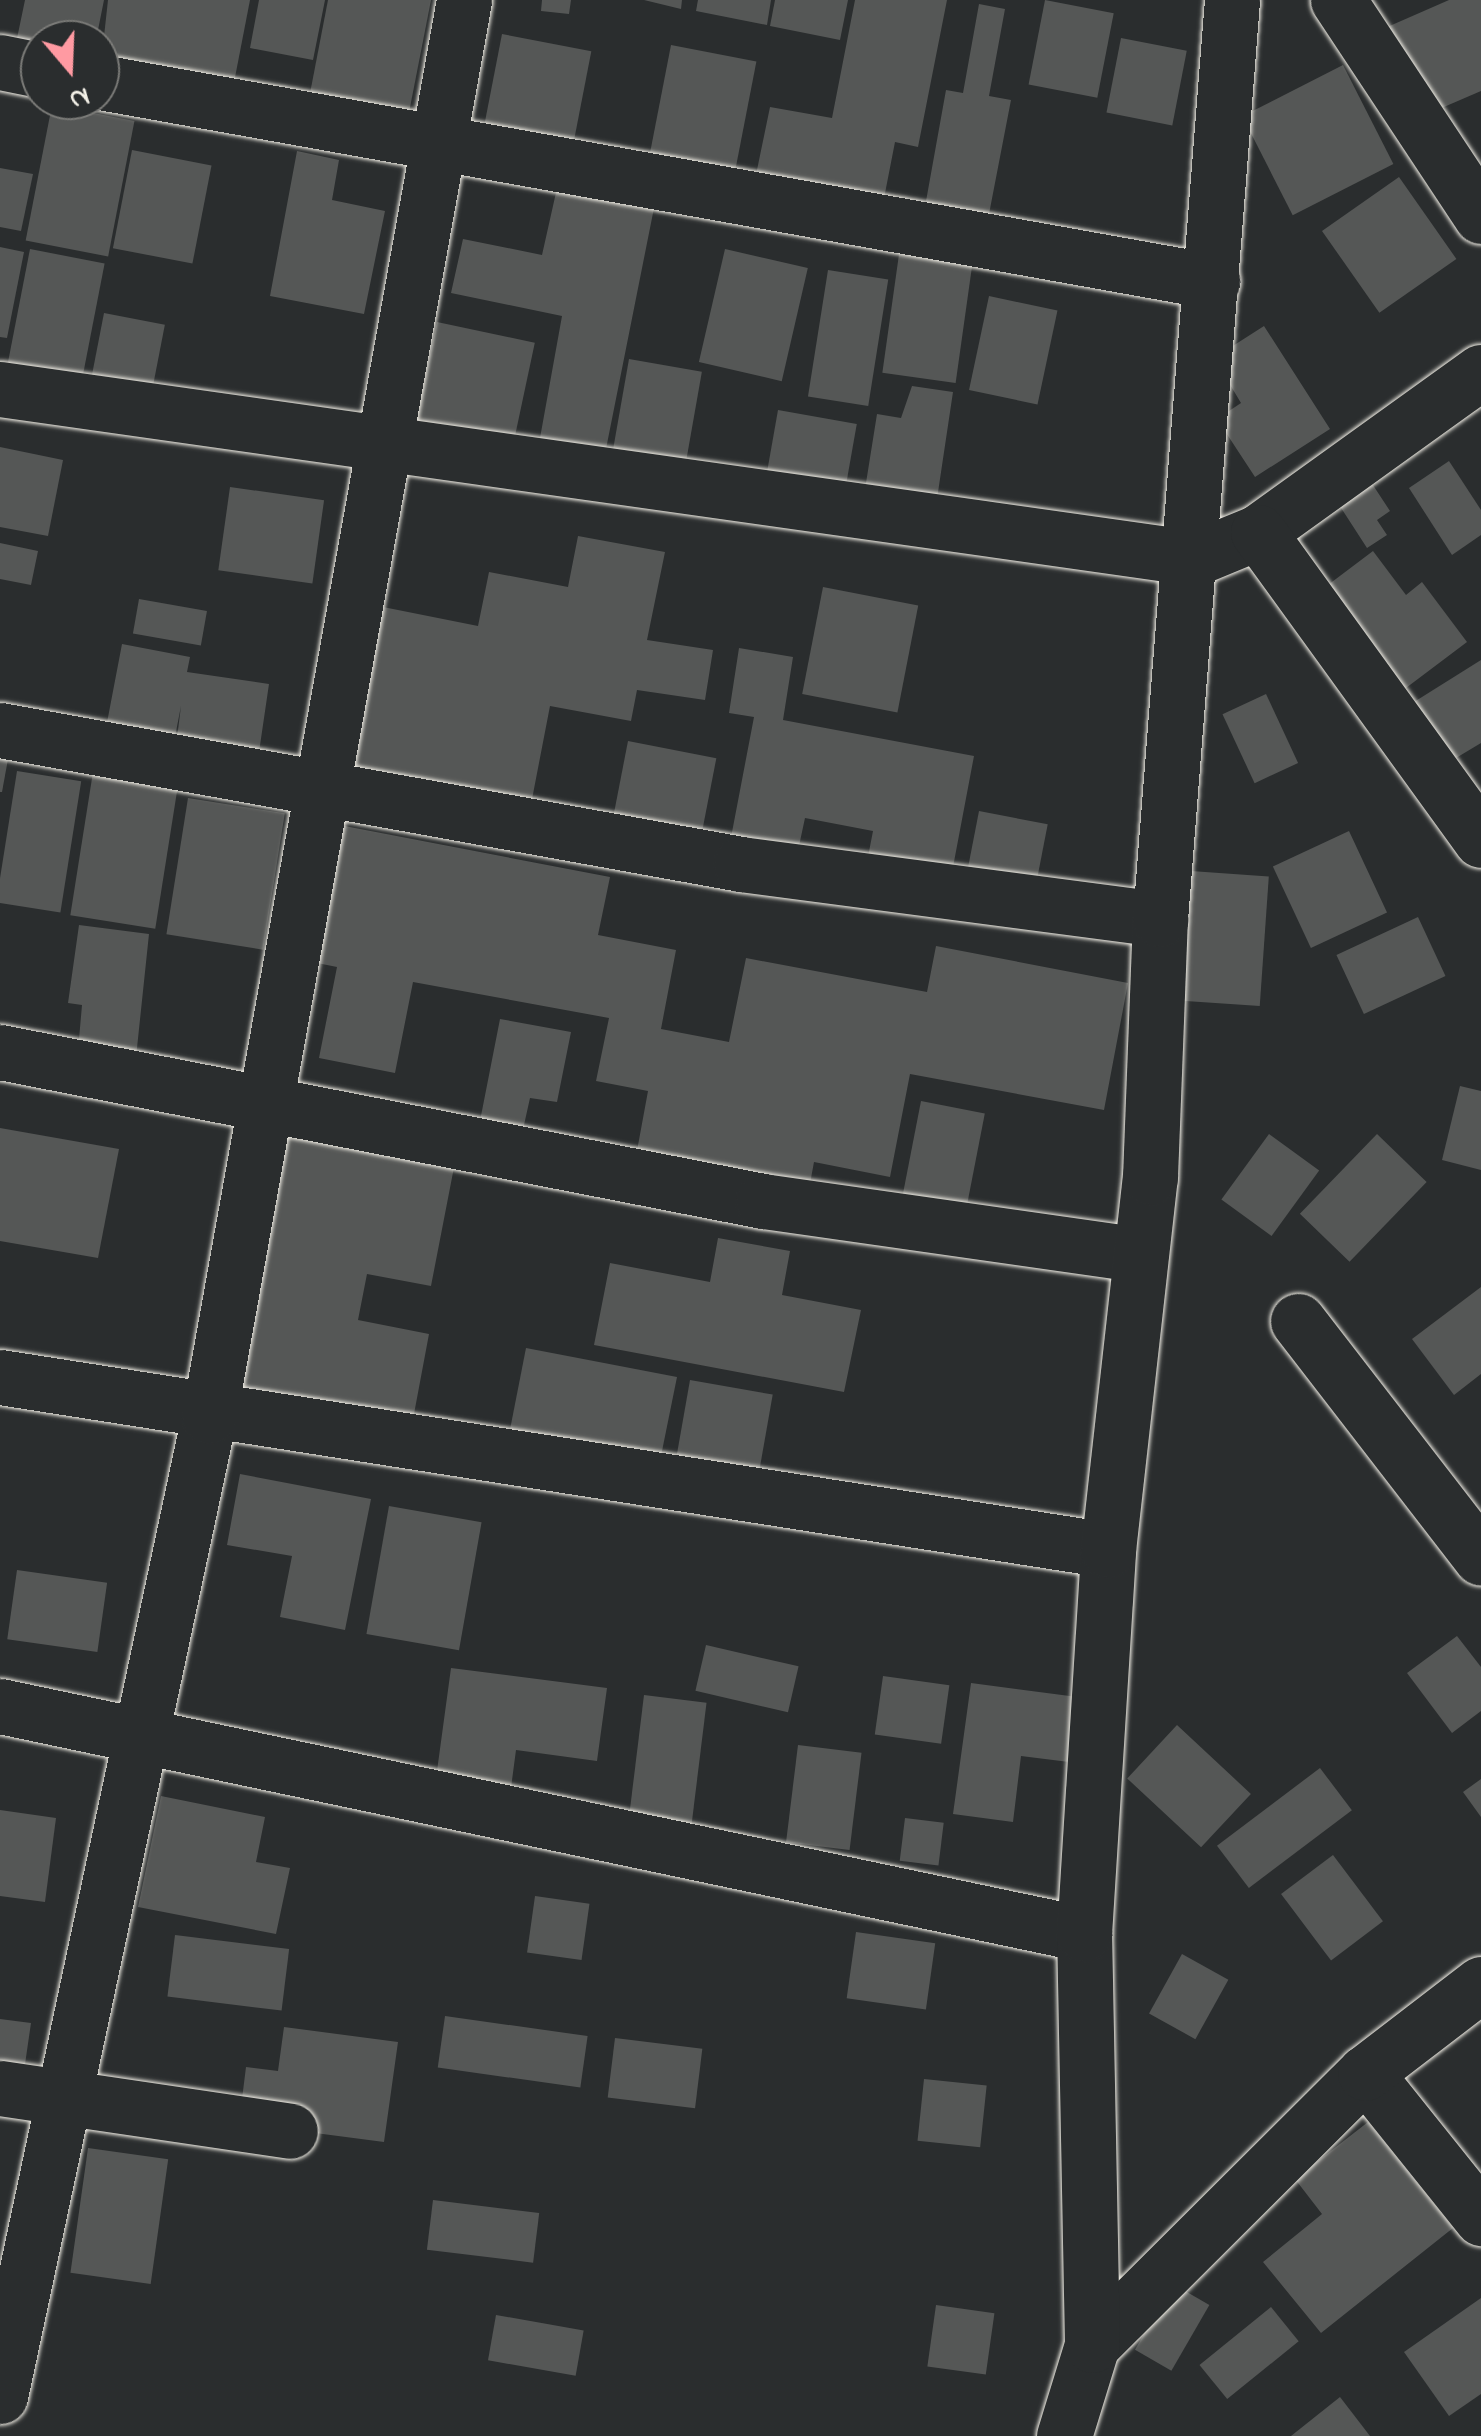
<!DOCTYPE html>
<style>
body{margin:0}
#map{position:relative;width:1481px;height:2436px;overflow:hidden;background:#2a2d2e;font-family:"Indie Flower",sans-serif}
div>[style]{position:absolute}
.building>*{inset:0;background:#555756;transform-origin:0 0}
.roads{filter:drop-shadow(0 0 2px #f4f1e8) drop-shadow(0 0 2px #f4f1e8)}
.street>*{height:55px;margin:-27.5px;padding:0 27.5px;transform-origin:27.5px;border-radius:27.5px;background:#2a2d2e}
span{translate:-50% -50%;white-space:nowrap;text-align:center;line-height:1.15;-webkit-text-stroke:9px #2a2d2e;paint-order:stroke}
.north{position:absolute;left:20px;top:20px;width:100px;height:100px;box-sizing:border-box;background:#2a2d2e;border:2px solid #7b7b78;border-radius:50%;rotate:161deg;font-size:28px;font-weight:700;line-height:40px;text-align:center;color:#f4f1e8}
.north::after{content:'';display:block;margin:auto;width:35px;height:45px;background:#ff9aa2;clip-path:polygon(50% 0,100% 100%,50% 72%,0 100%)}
</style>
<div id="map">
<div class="building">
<div style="clip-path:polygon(25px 0,104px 0,96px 40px,40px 40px,40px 53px,15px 48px)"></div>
<div style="clip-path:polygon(108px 0,250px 0,231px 98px,100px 73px)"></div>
<div style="clip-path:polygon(259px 0,325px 0,313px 60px,250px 48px)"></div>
<div style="clip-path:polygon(328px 0,431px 0,405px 133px,306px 114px)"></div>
<div style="clip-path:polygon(542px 0,571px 0,569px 14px,541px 11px)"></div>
<div style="clip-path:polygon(644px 0,682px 0,681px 9px)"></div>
<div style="clip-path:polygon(698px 0,771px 0,767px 25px,696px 11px)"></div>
<div style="clip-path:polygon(775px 0,848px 0,840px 40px,770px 26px)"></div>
<div style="clip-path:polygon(855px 0,947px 0,918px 147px,895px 142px,879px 224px,751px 199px,770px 107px,832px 118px)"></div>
<div style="left:1045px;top:0;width:70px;height:86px;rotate:11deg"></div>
<div style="clip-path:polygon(1449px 0,1481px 0,1481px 91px,1423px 116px,1385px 28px)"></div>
<div style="clip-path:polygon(979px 4px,1005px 9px,989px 96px,1011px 100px,984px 240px,921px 229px,946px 90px,963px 93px)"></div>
<div style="left:502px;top:34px;width:91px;height:113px;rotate:11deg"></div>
<div style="left:1121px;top:38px;width:67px;height:76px;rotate:11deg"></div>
<div style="left:671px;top:45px;width:87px;height:137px;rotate:11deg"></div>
<div style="left:1343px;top:65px;width:111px;height:113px;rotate:63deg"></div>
<div style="left:52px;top:105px;width:84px;height:138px;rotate:11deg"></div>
<div style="left:132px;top:150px;width:81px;height:100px;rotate:11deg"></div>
<div style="clip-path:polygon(297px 151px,339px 160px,332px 200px,385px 211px,364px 314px,270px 296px)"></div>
<div style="clip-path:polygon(0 168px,33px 174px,21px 231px,0 227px)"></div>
<div style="left:1399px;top:177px;width:100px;height:94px;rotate:55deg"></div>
<div style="clip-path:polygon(557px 188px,654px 208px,606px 449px,540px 438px,562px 316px,451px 293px,463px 239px,542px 255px)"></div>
<div style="left:901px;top:240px;width:74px;height:134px;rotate:8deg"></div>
<div style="clip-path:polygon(0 247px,24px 252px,7px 338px,0 337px)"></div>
<div style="left:30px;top:249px;width:76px;height:139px;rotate:11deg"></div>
<div style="left:725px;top:249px;width:85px;height:116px;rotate:13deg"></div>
<div style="left:828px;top:270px;width:61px;height:128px;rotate:9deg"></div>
<div style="left:989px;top:296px;width:70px;height:96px;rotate:12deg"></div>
<div style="left:104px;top:313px;width:62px;height:73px;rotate:11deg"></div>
<div style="left:437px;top:322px;width:100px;height:103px;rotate:12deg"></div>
<div style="clip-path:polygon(1264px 326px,1330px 429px,1255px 477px,1217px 419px,1241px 403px,1214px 358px)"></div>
<div style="left:629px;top:359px;width:74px;height:103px;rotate:10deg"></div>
<div style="clip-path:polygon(912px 386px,953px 392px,934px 519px,862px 508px,877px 414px,901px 418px)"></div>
<div style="left:778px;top:410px;width:80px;height:75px;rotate:10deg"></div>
<div style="clip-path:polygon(0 447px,63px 460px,48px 536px,0 527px)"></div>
<div style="clip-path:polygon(1449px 461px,1481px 510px,1481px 535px,1452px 555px,1409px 488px)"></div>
<div style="clip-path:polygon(1367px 476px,1390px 511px,1377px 520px,1387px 535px,1367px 548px,1334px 497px)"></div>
<div style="left:230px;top:487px;width:95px;height:84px;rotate:8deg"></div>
<div style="clip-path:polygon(578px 536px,665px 552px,647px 640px,713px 650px,705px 700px,637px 690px,631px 721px,550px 706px,528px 820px,348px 786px,383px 607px,478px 626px,489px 572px,568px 587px)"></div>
<div style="clip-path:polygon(0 543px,38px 551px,31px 585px,0 579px)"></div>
<div style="clip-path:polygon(1373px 551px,1406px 595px,1422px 582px,1467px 642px,1390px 700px,1312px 597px)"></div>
<div style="left:823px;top:587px;width:97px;height:109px;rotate:11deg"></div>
<div style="left:139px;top:599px;width:69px;height:35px;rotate:10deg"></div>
<div style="clip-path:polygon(122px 644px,190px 657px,187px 672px,269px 684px,258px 759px,176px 746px,181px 706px,173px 747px,105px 733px)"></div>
<div style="clip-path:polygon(739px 648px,793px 657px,783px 720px,974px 756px,950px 883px,866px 867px,873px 831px,805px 818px,796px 860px,729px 848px,754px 717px,729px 713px)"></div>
<div style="clip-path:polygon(1481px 660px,1481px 743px,1451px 761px,1414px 702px)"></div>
<div style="left:1266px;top:694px;width:76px;height:48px;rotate:65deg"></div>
<div style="left:628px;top:741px;width:90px;height:94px;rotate:11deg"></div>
<div style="clip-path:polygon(0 757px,8px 759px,2px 792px,0 792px)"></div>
<div style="left:17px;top:771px;width:65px;height:133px;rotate:9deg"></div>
<div style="left:93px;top:772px;width:86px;height:145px;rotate:9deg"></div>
<div style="left:188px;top:798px;width:98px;height:138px;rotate:9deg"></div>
<div style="left:979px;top:811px;width:70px;height:74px;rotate:11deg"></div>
<div style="clip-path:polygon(334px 824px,610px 877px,598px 935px,676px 950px,661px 1029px,729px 1042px,746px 958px,927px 992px,936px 946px,1128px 983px,1104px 1110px,910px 1074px,890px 1177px,814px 1162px,807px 1200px,634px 1167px,648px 1091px,596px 1081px,609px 1018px,413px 982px,395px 1073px,319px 1058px,337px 967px,307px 961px)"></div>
<div style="left:1349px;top:831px;width:90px;height:84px;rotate:65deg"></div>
<div style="left:1191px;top:871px;width:78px;height:130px;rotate:4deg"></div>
<div style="left:1418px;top:917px;width:65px;height:90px;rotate:65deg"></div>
<div style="clip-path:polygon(79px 925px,149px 934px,135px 1067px,77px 1062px,82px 1005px,68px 1003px)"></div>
<div style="clip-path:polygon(500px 1019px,571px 1032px,557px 1102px,530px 1098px,522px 1134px,479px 1126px)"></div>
<div style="clip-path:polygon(1460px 1086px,1481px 1091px,1481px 1170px,1442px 1160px)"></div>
<div style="left:921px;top:1101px;width:65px;height:106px;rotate:11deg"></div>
<div style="clip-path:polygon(289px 1127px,456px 1157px,431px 1286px,367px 1274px,358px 1320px,429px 1334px,411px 1430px,236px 1398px)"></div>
<div style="clip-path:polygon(0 1128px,119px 1149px,98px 1258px,0 1241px)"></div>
<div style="left:1269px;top:1134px;width:62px;height:81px;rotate:36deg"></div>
<div style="left:1377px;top:1134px;width:69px;height:111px;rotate:44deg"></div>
<div style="clip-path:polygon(718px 1238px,790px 1251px,782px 1295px,861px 1310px,844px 1392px,594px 1345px,610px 1263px,710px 1282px)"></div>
<div style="clip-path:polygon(1481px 1287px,1481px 1374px,1454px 1395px,1412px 1339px)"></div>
<div style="clip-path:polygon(526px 1348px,677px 1377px,661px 1456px,506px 1450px)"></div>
<div style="left:690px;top:1380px;width:84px;height:87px;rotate:10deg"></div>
<div style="clip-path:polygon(240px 1474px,371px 1499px,345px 1630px,280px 1617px,292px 1556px,227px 1545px)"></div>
<div style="left:389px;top:1506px;width:94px;height:130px;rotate:10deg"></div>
<div style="left:17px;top:1570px;width:91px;height:70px;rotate:8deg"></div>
<div style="clip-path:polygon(1457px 1636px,1481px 1667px,1481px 1711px,1452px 1733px,1407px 1673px)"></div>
<div style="left:706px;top:1645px;width:95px;height:47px;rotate:13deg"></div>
<div style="clip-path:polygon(451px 1668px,607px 1688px,597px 1761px,516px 1750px,509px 1803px,434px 1793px)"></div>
<div style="left:883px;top:1676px;width:67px;height:59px;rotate:8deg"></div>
<div style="clip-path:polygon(971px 1683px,1085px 1698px,1077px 1763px,1021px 1756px,1013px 1822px,953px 1814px)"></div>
<div style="left:644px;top:1695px;width:63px;height:134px;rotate:7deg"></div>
<div style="left:1177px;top:1725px;width:101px;height:73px;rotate:43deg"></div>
<div style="left:798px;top:1745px;width:64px;height:98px;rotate:7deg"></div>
<div style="left:1320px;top:1768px;width:53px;height:129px;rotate:53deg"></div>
<div style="clip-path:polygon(1481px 1779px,1481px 1817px,1463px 1792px)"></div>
<div style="clip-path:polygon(161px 1796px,265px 1817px,256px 1862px,290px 1868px,276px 1934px,138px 1907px)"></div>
<div style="clip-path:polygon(0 1810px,56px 1818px,45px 1902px,0 1896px)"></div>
<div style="left:905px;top:1818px;width:39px;height:43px;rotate:7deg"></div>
<div style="left:1333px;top:1855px;width:83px;height:65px;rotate:53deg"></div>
<div style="left:535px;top:1896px;width:55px;height:57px;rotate:8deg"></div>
<div style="left:856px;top:1932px;width:80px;height:67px;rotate:8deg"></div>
<div style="left:175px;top:1935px;width:115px;height:62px;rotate:7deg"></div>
<div style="left:1182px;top:1954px;width:53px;height:68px;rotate:29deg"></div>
<div style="left:445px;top:2016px;width:144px;height:52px;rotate:8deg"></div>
<div style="clip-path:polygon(0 2019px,31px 2023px,23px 2078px,0 2075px)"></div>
<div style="clip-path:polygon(284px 2027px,398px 2042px,384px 2142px,239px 2123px,246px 2067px,278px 2071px)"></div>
<div style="left:615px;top:2038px;width:88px;height:60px;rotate:7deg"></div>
<div style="left:924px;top:2079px;width:63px;height:62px;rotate:6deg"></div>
<div style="clip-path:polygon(1368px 2122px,1453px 2228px,1321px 2333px,1263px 2262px,1322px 2214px,1295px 2179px)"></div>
<div style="left:88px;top:2148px;width:81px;height:126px;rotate:8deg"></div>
<div style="left:433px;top:2200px;width:107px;height:50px;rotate:7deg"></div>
<div style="left:1173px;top:2284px;width:42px;height:76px;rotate:30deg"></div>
<div style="clip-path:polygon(1481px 2298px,1481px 2394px,1449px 2416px,1404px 2352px)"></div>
<div style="left:936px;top:2305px;width:59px;height:62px;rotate:8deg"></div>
<div style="left:1271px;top:2307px;width:44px;height:92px;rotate:51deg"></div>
<div style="left:496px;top:2315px;width:89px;height:46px;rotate:10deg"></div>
<div style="clip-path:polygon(1340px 2397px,1370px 2436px,1291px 2436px)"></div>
</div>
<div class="roads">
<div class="street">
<div style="left:1338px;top:0;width:259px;rotate:56.5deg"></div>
<div style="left:0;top:62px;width:41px;rotate:11.3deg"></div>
<div style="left:100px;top:82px;width:1130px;rotate:10.15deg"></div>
<div style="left:0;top:389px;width:1207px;rotate:8.05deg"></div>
<div style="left:1195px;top:558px;width:68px;rotate:-22.4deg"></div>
<div style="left:1258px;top:532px;width:274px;rotate:-35.7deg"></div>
<div style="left:1258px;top:532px;width:380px;rotate:54.1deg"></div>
<div style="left:0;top:730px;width:753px;rotate:10.25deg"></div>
<div style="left:741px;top:864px;width:423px;rotate:7.5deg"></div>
<div style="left:0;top:1052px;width:777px;rotate:11.05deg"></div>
<div style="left:763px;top:1201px;width:378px;rotate:8.1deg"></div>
<div style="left:1298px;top:1321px;width:299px;rotate:52.3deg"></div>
<div style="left:0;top:1377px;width:1121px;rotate:8.87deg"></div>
<div style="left:0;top:1706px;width:1108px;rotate:11.88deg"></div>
<div style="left:1365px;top:2073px;width:186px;rotate:51.3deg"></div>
<div style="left:0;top:2088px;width:293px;rotate:8.4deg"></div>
<div style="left:1092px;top:2345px;width:385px;rotate:-44.9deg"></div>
<div style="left:1365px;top:2073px;width:146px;rotate:-37.5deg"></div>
<div style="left:0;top:2396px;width:1002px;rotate:-77.96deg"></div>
<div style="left:209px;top:1416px;width:1439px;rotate:-79.79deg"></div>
<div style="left:1064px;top:2436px;width:95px;rotate:-72.9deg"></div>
<div style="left:1092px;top:2345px;width:411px;rotate:-91.1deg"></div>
<div style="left:1084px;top:1934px;width:385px;rotate:-86.4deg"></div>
<div style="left:1108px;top:1550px;width:375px;rotate:-83.6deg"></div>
<div style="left:1150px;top:1177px;width:258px;rotate:-87.8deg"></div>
<div style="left:1160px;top:919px;width:922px;rotate:-85.52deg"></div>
</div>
</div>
<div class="north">N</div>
</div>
